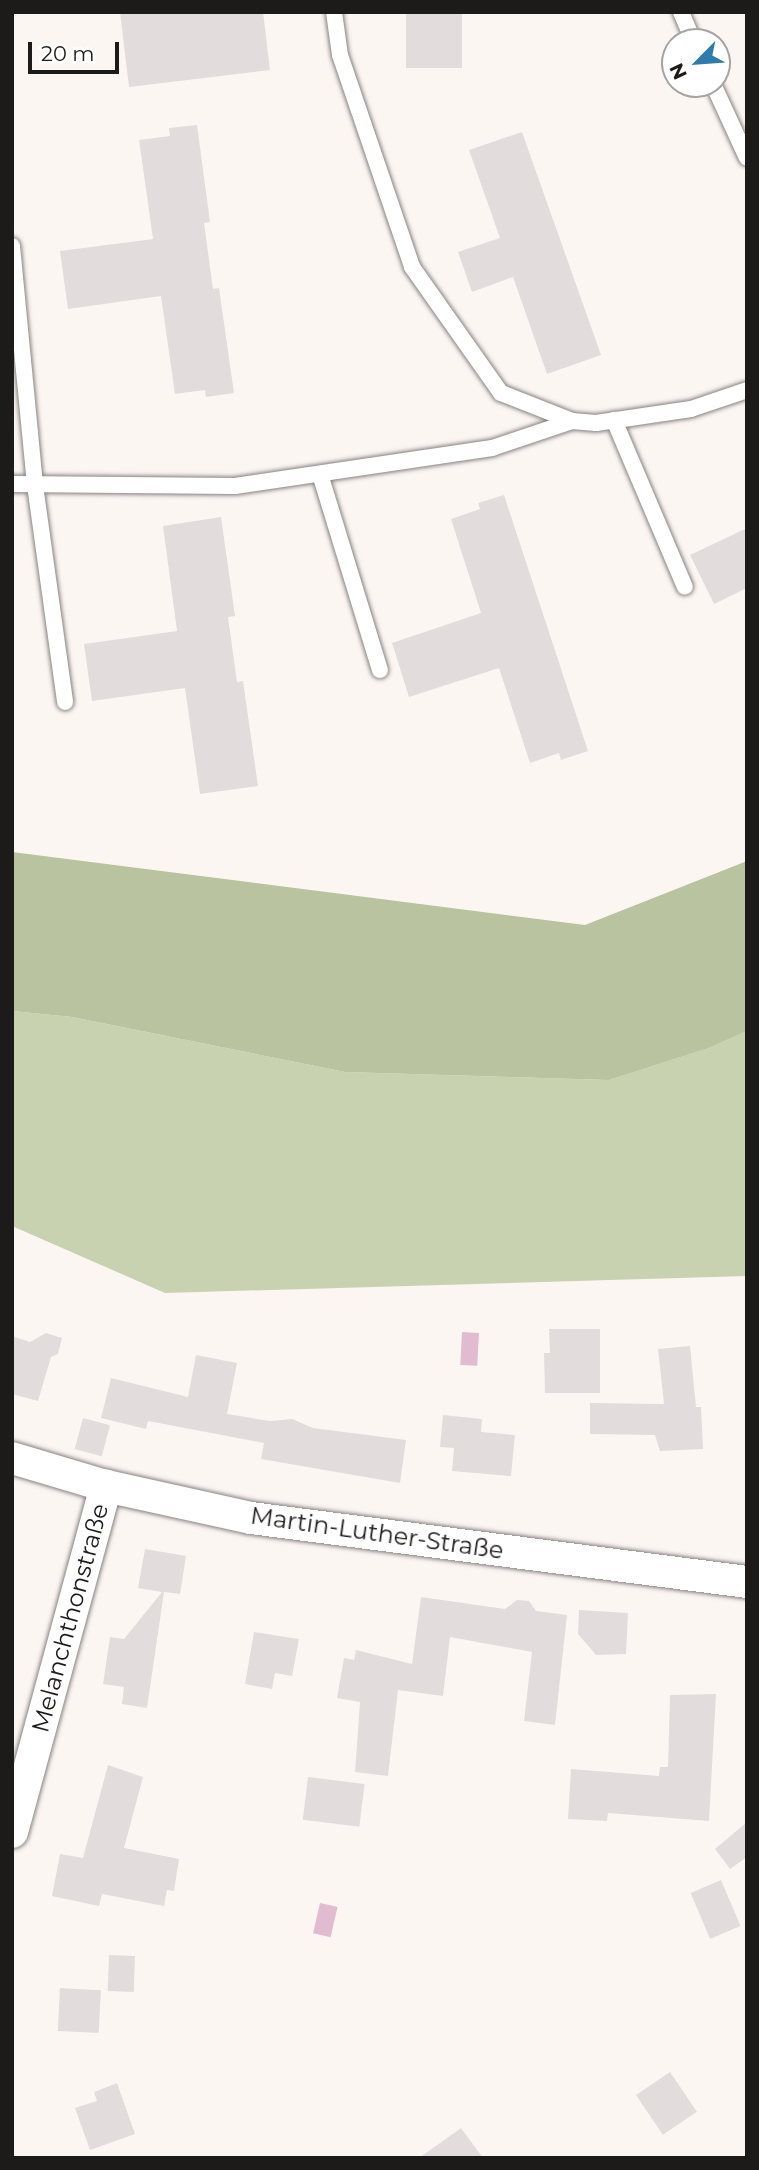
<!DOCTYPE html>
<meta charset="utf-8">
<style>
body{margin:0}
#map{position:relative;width:759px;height:2170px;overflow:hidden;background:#fcf6f3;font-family:Montserrat,sans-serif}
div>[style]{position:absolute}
.green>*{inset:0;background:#c8d1b0}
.forest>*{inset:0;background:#b9c39f}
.water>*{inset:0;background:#e1bcd0;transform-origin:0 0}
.building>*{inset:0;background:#e2dcdc;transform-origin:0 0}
.roads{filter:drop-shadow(0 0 2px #888380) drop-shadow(0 0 2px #888380)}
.lane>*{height:16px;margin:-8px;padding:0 8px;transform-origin:8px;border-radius:8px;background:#fff}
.street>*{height:32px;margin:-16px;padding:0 16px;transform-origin:16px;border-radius:16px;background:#fff}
span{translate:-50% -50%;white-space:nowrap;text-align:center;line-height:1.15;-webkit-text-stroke:7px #fff;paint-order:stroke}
.street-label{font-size:24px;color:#1d1b1a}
.frame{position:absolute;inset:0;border:14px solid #1d1b1a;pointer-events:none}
.north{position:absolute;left:661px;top:28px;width:70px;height:70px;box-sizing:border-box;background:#fff;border:2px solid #a5a4a3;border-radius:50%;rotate:245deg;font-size:19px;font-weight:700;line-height:28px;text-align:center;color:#1d1b1a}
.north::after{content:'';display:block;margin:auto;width:24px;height:32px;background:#2e7cae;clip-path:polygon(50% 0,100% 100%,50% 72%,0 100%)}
.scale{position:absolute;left:28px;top:42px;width:91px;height:32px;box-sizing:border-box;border:4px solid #1d1b1a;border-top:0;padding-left:9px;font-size:21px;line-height:24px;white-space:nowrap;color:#1d1b1a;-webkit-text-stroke:5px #fff;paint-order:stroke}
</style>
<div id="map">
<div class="green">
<div style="clip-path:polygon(12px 1011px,72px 1017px,345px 1072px,609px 1080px,709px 1048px,747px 1031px,747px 1276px,165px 1293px,12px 1226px)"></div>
</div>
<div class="forest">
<div style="clip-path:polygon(12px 852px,585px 925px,747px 861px,747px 1031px,709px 1048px,609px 1080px,345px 1072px,72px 1017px,12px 1011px)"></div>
</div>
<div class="water">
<div style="left:462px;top:1332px;width:17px;height:33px;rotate:3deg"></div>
<div style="left:320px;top:1903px;width:18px;height:31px;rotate:13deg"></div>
</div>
<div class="building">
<div style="clip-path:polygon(120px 12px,263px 12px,270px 70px,129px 87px)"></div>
<div style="left:406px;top:12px;width:56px;height:56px"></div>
<div style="clip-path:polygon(197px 125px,210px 222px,204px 223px,213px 289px,219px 288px,234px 393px,206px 397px,205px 390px,175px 394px,161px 296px,68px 309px,60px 251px,153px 239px,139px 140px,170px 136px,169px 128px)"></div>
<div style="clip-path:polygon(522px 132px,601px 355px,547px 374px,513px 277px,472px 292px,458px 252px,500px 238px,469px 150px)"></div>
<div style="clip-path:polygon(504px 495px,588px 751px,561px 760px,559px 753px,530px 763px,499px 668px,409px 697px,392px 643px,481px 613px,451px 519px,480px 509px,478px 503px)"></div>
<div style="clip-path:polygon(221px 517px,235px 616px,228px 617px,237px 682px,243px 681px,258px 786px,200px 794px,185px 688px,92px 701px,84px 644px,177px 631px,163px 526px)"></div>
<div style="clip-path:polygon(747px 528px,747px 588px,714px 604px,690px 555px)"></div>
<div style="clip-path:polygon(549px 1329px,600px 1329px,600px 1393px,545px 1393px,544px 1353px,550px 1353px)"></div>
<div style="clip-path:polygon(46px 1333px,62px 1338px,58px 1354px,51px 1357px,38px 1401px,12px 1394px,12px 1336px,30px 1342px)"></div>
<div style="clip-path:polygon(690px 1346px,696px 1407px,701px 1407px,703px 1449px,660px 1451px,655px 1435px,590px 1434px,590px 1403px,664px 1404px,658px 1349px)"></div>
<div style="clip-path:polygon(196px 1355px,237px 1363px,227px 1414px,270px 1421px,292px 1419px,313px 1428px,406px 1440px,400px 1483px,261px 1459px,264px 1443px,148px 1421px,146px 1429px,101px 1418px,111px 1378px,188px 1397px)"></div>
<div style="clip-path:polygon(443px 1415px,482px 1419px,481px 1432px,515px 1435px,511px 1476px,452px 1471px,454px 1448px,440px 1447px)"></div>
<div style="left:83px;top:1418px;width:28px;height:32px;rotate:15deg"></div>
<div style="clip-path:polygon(145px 1549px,186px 1556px,180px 1594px,164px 1592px,147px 1708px,122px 1704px,124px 1687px,103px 1684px,110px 1637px,124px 1639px,162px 1592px,138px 1588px)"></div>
<div style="clip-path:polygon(421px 1597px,505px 1609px,517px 1600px,529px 1601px,536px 1611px,567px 1615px,555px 1725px,524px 1721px,532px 1652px,450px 1637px,443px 1696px,398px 1690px,388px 1776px,355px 1772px,360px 1702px,337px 1698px,344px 1658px,354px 1660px,356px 1650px,412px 1664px)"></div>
<div style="clip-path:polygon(579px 1610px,628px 1613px,626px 1654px,596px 1655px,578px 1634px)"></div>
<div style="clip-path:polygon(254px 1632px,299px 1639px,292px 1676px,275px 1673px,272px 1689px,245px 1684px)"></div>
<div style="clip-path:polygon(716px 1694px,709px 1821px,608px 1813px,607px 1821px,568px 1819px,571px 1769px,659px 1776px,660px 1767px,668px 1767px,670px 1695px)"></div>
<div style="clip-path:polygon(108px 1765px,143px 1777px,124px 1848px,179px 1859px,174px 1891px,167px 1890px,164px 1906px,102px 1894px,99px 1906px,52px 1896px,60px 1854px,83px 1858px)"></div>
<div style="left:308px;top:1777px;width:57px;height:43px;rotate:7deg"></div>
<div style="clip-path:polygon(747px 1822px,747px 1857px,730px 1869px,715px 1849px)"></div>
<div style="left:721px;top:1880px;width:50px;height:33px;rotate:67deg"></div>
<div style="left:109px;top:1955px;width:26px;height:36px;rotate:2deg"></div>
<div style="left:60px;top:1988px;width:41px;height:43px;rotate:3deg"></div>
<div style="left:670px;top:2072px;width:48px;height:41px;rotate:56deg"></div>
<div style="clip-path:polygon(117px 2083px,135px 2134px,90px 2150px,75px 2108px,97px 2101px,94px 2092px)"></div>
<div style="clip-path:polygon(461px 2128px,483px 2158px,419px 2158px)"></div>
</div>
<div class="roads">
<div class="lane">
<div style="left:334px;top:12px;width:43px;rotate:82.1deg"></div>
<div style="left:340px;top:55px;width:224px;rotate:71.2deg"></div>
<div style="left:412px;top:267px;width:154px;rotate:54.8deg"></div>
<div style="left:501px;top:393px;width:76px;rotate:21.5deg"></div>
<div style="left:681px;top:12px;width:33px;rotate:67deg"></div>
<div style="left:713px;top:84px;width:81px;rotate:65.3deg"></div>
<div style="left:12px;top:246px;width:240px;rotate:84.5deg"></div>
<div style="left:35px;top:485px;width:219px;rotate:82.1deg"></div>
<div style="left:614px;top:420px;width:181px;rotate:67deg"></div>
<div style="left:320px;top:474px;width:205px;rotate:73deg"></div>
<div style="left:12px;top:484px;width:223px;rotate:0.5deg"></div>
<div style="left:235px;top:486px;width:260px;rotate:-8.4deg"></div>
<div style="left:492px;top:448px;width:84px;rotate:-18.6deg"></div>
<div style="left:572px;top:421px;width:24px;rotate:5deg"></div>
<div style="left:596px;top:423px;width:96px;rotate:-8.4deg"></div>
<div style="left:691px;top:409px;width:59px;rotate:-18.7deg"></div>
</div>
<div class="street">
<div style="left:12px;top:1458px;width:98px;rotate:16.6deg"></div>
<div style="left:106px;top:1486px;width:148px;rotate:12.4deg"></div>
<div style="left:251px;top:1518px;width:500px;rotate:7.35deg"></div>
<div style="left:12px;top:1832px;width:359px;rotate:-74.8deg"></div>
</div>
</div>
<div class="street-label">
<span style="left:377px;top:1533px;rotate:8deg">Martin-Luther-Straße</span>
<span style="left:70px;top:1618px;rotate:-75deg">Melanchthonstraße</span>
</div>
<div class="frame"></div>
<div class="north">N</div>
<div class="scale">20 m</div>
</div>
